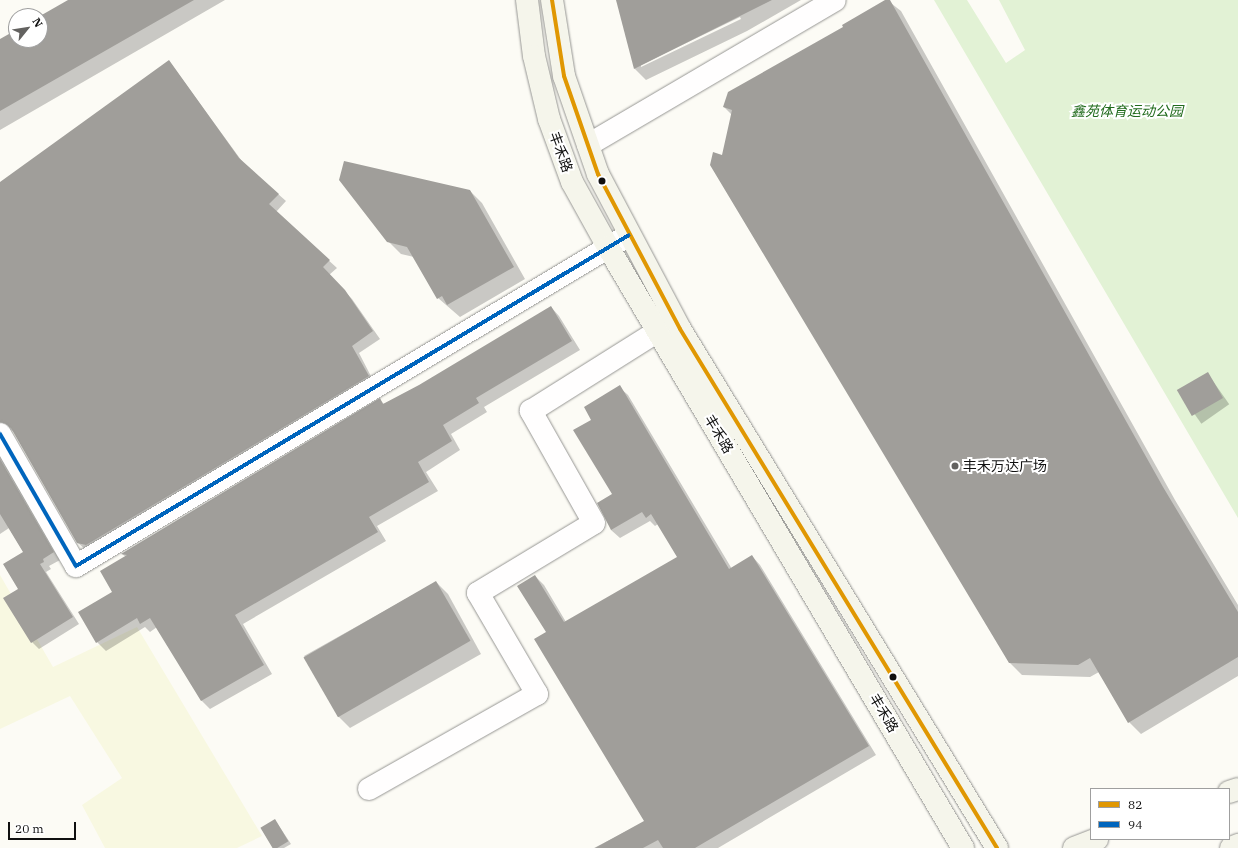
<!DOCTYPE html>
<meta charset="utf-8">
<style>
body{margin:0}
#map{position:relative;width:1238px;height:848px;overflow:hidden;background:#fcfbf5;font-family:"IBM Plex Serif","Noto Sans SC",serif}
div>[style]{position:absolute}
.farmland>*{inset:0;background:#f8f8e1}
.green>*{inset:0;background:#e2f2d5}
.shadow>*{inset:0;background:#0003;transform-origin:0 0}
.building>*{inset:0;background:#a09e9a;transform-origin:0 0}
.roads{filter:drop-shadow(0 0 1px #969693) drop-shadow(0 0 1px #969693)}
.minor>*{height:22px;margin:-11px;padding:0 11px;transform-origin:11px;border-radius:11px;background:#fffefe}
.secondary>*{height:22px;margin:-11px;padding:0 11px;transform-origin:11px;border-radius:11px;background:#f5f5eb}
.bus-1>*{height:4px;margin:-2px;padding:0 2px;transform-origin:2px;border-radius:2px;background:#e09702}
.bus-2>*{height:4px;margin:-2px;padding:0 2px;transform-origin:2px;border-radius:2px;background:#0065bd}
.dots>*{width:11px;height:11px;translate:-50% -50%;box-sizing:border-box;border:2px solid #fff;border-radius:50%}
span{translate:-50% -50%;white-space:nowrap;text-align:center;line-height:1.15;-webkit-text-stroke:4px #fff;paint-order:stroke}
.park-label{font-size:14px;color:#216b1d;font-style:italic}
.street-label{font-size:14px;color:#101010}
.poi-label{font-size:14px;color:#101010}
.left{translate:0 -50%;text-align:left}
.legend{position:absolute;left:1090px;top:788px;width:140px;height:52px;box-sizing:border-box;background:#fff;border:1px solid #9f9f9f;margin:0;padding:5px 7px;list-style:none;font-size:12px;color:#101010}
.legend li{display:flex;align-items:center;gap:8px;height:20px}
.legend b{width:20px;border:1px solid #9f9f9f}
.north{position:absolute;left:8px;top:8px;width:40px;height:40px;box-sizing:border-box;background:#fff;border:1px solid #9f9f9f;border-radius:50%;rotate:60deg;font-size:11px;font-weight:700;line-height:16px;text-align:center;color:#101010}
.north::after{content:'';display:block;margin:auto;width:14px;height:18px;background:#636260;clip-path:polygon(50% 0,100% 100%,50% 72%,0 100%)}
.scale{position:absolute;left:8px;top:822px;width:68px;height:18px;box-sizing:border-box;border:2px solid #101010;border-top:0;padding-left:5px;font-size:12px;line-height:14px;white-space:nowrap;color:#101010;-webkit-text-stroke:3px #fff;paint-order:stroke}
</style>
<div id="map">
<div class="farmland">
<div style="clip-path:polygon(0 575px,53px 667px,137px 627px,262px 836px,237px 848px,105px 848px,82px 805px,122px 778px,70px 696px,0 729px)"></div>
</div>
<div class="green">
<div style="clip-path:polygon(934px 0,967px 0,1006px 63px,1025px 50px,999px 0,1238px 0,1238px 518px)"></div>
</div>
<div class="shadow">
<div style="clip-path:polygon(70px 0,225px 0,0 130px,0 40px,16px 31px,16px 40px,40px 40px,40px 17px)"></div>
<div style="clip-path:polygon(evenodd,617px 0,801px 0,747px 31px,646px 80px,635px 69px,617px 0,740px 17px,741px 19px,641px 67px,641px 65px,740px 17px)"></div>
<div style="clip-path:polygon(887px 0,901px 11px,1175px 500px,1238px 605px,1238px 676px,1141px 734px,1129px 722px,1099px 672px,1090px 677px,1022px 675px,1010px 663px,723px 156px,732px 115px,724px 107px)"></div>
<div style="clip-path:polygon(169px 61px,244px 164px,286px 201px,276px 212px,337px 268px,329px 275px,352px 299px,380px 339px,359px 353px,375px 384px,86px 550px,78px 543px,14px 432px,8px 428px,0 431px,0 184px)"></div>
<div style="clip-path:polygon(470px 191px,482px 203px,525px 279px,460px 317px,438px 298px,414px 257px,401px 254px,388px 241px)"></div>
<div style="clip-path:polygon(551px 307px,559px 316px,580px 350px,484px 407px,487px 412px,451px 434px,460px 450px,426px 472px,438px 491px,377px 526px,386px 541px,243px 624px,272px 674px,210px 709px,201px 700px,157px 627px,150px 632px,145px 627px,106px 651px,97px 642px,126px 557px,122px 554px,380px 400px,384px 404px,419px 386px)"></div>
<div style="left:1208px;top:374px;width:37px;height:34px;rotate:55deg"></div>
<div style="clip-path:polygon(619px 387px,628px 395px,732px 569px,752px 556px,760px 565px,876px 755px,718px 848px,594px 848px,646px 821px,547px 632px,535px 576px,544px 585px,566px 622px,679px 557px,658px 524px,655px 526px,650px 521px,620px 538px,611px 530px,614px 494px,593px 420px)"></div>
<div style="clip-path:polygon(0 455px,60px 560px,49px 566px,51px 569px,46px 572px,79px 624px,39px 649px,32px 642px,19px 589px,24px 553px,9px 528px,0 534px)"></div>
<div style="clip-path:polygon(436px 582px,448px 594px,481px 654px,350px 728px,338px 716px,304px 656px)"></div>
<div style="clip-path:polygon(275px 820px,291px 844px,284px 848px,273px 848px,261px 828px)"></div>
</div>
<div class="building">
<div style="clip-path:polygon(68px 0,194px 0,0 111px,0 39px,16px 30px,16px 40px,40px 40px,40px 16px)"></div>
<div style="clip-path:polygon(616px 0,772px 0,634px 69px)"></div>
<div style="clip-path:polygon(885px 0,890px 0,1163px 487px,1238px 612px,1238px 657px,1128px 723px,1090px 658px,1078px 665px,1009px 663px,710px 165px,713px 152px,722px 155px,732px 110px,723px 107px,728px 92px,843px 27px,842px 25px)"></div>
<div style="clip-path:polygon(169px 60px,239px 158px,279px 194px,269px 204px,330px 260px,323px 267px,345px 290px,373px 331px,352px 346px,369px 376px,86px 545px,77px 543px,11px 428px,0 422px,0 182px)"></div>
<div style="clip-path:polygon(344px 161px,470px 190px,514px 267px,447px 305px,442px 296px,437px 299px,407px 247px,387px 242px,339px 180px)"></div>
<div style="clip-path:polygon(551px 306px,572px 341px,476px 398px,479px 403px,443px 425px,452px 441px,418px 462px,429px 482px,369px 517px,378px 532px,235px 615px,264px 665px,201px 701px,150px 618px,140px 624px,137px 618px,96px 643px,78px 612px,112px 592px,100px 571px,127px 555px,121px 554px,380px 398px,383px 404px,419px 385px)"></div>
<div style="left:1208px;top:372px;width:30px;height:36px;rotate:60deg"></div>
<div style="clip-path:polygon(620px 385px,729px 569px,752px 555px,869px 746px,695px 848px,663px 848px,658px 840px,643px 848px,595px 848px,644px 821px,534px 639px,546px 632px,517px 586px,535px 575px,564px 622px,677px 557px,651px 514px,646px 518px,642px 512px,611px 530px,597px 503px,612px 494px,573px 430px,591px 420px,584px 407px)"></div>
<div style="clip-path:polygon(0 459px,54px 552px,43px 559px,44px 562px,40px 564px,73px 617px,31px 643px,3px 598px,18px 589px,3px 564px,23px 552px,0 514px)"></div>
<div style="left:436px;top:581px;width:69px;height:153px;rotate:60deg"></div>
<div style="left:275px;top:819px;width:26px;height:17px;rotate:59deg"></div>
</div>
<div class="roads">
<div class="minor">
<div style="left:588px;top:145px;width:286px;rotate:-30.4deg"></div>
<div style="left:0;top:434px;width:152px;rotate:60.1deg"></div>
<div style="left:76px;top:566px;width:644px;rotate:-30.9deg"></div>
<div style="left:369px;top:789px;width:193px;rotate:-29.5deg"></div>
<div style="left:537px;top:694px;width:117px;rotate:-120.3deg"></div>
<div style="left:478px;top:593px;width:135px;rotate:-31.1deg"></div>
<div style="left:594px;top:523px;width:129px;rotate:-119.4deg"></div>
<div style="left:531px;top:411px;width:150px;rotate:-32.2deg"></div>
</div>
<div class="secondary">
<div style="left:527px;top:0;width:56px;rotate:82.9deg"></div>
<div style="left:534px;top:56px;width:65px;rotate:76.6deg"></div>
<div style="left:549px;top:119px;width:67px;rotate:69.9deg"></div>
<div style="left:572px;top:182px;width:74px;rotate:61deg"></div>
<div style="left:608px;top:247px;width:698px;rotate:59.43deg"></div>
<div style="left:552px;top:0;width:77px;rotate:81deg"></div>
<div style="left:564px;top:76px;width:104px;rotate:70.9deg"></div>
<div style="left:598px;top:174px;width:175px;rotate:62.1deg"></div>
<div style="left:680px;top:329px;width:608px;rotate:58.58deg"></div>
<div style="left:1229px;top:792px;width:9px;rotate:-18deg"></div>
<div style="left:1074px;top:848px;width:25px;rotate:-21deg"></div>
<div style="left:1231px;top:848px;width:8px;rotate:-23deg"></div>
</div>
</div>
<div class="bus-1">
<div style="left:552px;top:0;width:77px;rotate:81deg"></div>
<div style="left:564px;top:76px;width:104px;rotate:70.9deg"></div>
<div style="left:598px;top:174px;width:175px;rotate:62.1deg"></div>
<div style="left:680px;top:329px;width:608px;rotate:58.58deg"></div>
</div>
<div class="bus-2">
<div style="left:0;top:434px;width:152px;rotate:60.1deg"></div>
<div style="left:76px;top:566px;width:644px;rotate:-30.9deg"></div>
</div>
<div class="dots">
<div style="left:602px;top:181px;background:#101010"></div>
<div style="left:955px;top:466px;background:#636260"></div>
<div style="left:893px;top:677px;background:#101010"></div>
</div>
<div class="park-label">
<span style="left:1127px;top:111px">鑫苑体育运动公园</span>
</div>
<div class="street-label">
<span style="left:561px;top:152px;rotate:70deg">丰禾路</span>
<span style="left:719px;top:434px;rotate:59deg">丰禾路</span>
<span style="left:884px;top:713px;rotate:59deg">丰禾路</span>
</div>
<div class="poi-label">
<span class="left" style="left:963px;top:466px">丰禾万达广场</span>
</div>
<ul class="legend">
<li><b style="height:5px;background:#e09702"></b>82</li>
<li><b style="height:5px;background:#0065bd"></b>94</li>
</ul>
<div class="north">N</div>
<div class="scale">20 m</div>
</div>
